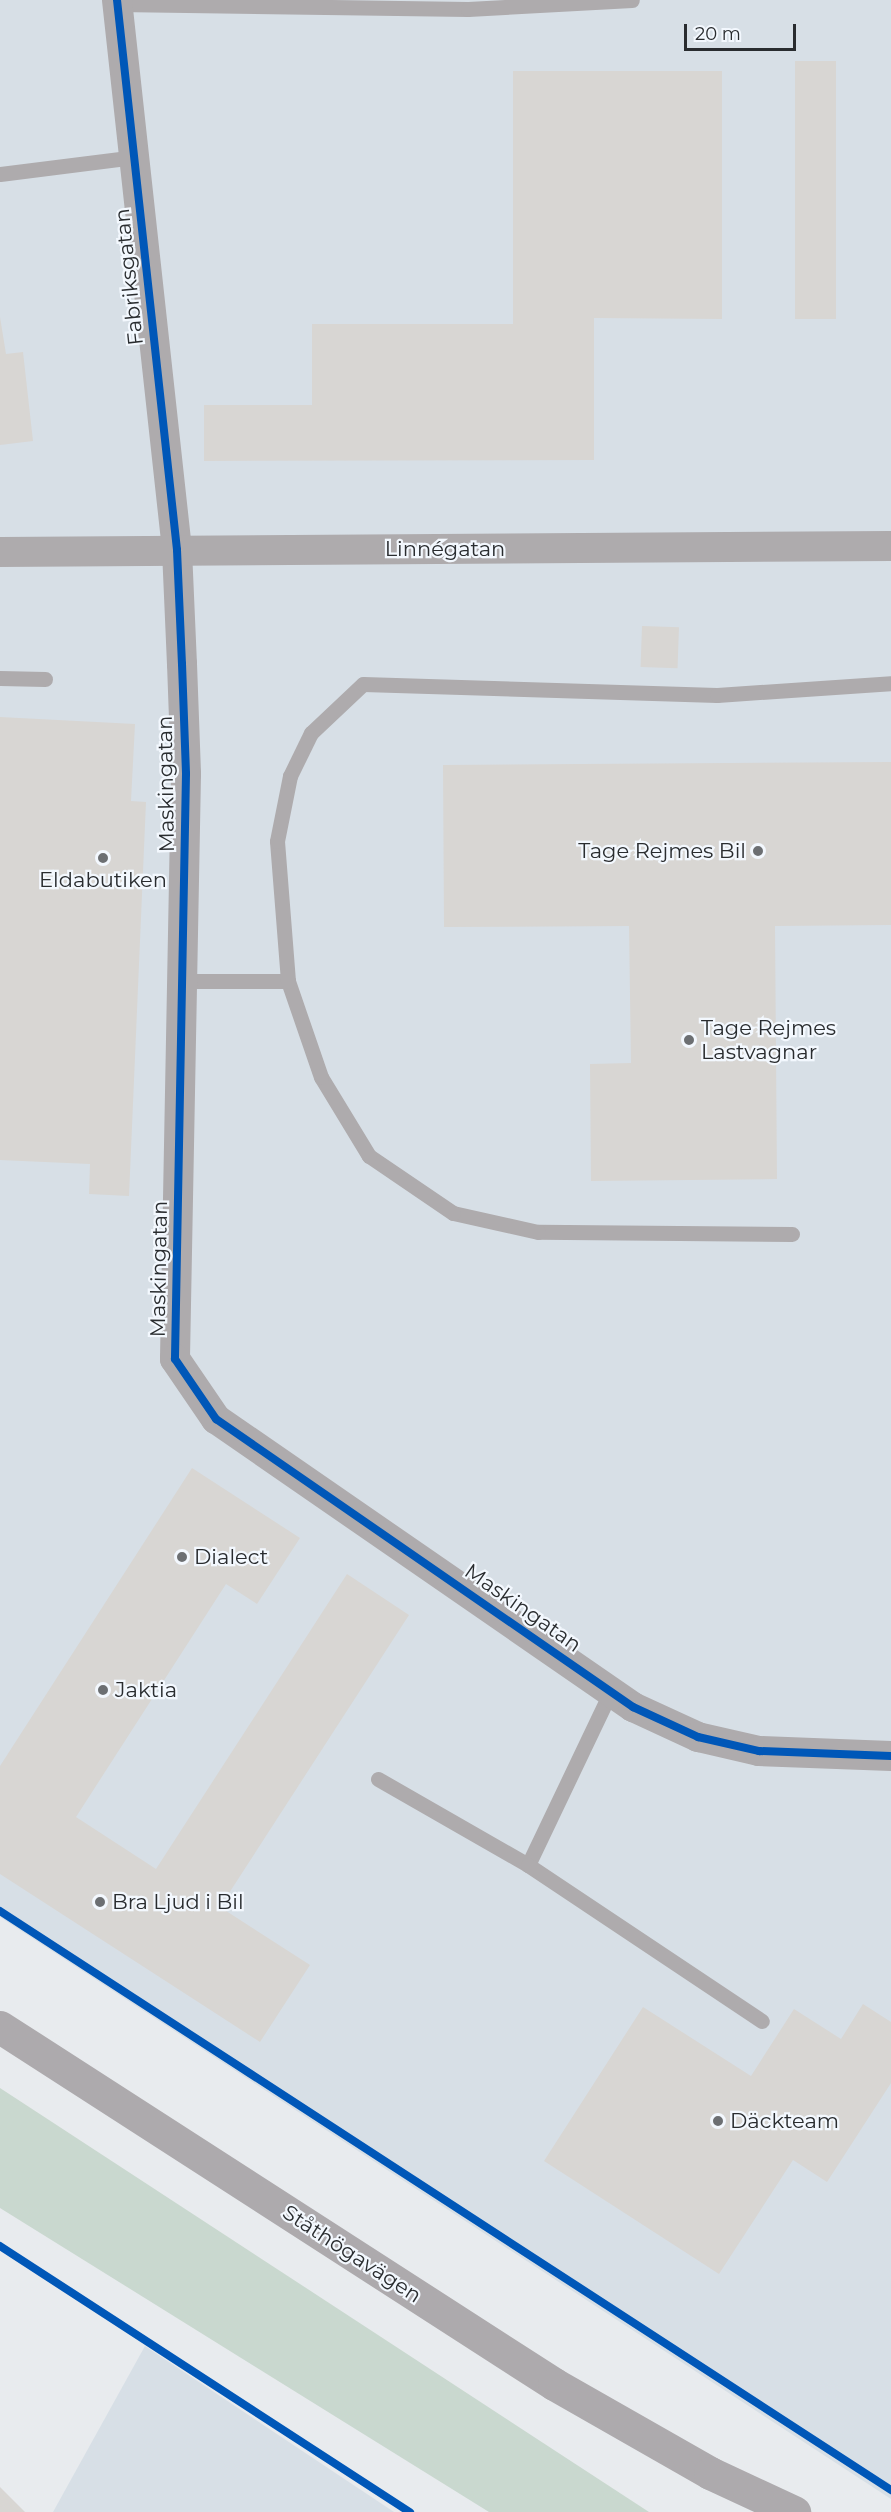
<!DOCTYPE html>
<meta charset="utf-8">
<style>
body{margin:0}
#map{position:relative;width:891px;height:2512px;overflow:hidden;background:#e8ebee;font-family:Montserrat,sans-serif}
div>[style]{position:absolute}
.built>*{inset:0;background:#d7dfe6}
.green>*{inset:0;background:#c9d8cf}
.building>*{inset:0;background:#d8d6d3;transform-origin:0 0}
.lane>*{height:15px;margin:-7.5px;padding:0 7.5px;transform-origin:7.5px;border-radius:7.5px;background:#aeabad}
.street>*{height:30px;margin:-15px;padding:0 15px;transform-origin:15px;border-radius:15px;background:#aeabad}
.secondary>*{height:33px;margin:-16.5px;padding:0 16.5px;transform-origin:16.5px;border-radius:16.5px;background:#adaaad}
.cycleway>*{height:8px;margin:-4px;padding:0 4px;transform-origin:4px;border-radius:4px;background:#0057b8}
.dots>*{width:16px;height:16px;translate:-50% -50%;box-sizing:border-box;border:3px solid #f3f8fe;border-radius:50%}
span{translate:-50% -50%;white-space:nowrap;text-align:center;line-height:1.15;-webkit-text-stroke:4.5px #f3f8fe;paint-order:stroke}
.street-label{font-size:21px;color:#292c2f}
.poi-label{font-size:21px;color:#292c2f}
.right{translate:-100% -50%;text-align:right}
.left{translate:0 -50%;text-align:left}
.scale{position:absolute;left:684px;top:24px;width:112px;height:27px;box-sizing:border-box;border:3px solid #292c2f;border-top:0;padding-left:8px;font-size:18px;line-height:21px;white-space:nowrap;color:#292c2f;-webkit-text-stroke:4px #f3f8fe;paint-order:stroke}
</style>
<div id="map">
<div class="built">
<div style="clip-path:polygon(0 0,891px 0,891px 2499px,0 1917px)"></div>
<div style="clip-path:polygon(145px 2346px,394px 2512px,53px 2512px)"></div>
</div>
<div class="green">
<div style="clip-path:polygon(0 2088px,649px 2512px,489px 2512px,0 2208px)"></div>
</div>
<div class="building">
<div style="left:795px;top:61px;width:41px;height:258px"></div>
<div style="clip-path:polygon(513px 71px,722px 71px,722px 319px,594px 318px,594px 460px,204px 461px,204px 405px,312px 405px,312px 324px,513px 324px)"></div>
<div style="clip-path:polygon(0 317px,6px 354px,23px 352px,33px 441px,0 445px)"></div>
<div style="left:642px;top:626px;width:37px;height:41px;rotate:2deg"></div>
<div style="clip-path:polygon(0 717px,135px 724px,131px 801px,146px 802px,129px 1196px,89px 1194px,90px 1164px,0 1160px)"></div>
<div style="clip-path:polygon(891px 762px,891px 925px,775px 926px,777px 1179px,591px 1181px,590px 1064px,631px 1063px,629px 926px,444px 927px,443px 765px)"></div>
<div style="clip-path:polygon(192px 1468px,300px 1538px,257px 1604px,226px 1584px,76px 1817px,156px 1869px,347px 1574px,409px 1615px,220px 1907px,310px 1965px,260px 2042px,0 1874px,0 1766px)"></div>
<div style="clip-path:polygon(863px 2004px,891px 2022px,891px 2083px,827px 2182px,793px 2160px,719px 2274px,544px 2161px,643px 2007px,751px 2076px,794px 2009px,841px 2039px)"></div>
<div style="clip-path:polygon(0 2487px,25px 2512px,0 2512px)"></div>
</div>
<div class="lane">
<div style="left:117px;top:4px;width:351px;rotate:0.8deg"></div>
<div style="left:468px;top:9px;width:164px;rotate:-3.1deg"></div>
<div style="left:0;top:174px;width:135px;rotate:-7.2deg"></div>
<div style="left:0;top:678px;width:45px;rotate:1.3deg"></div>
<div style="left:184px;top:981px;width:104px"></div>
<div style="left:792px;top:1234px;width:254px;rotate:-179.5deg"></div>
<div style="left:538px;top:1232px;width:87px;rotate:-167.4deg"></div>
<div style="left:453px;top:1213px;width:102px;rotate:-145.8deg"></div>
<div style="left:369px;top:1156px;width:92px;rotate:-121.3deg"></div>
<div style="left:321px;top:1077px;width:102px;rotate:-109deg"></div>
<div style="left:288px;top:981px;width:140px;rotate:-94.5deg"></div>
<div style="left:277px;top:841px;width:66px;rotate:-78.7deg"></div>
<div style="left:290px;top:776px;width:48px;rotate:-64deg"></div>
<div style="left:311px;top:733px;width:71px;rotate:-43.3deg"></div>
<div style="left:363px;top:684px;width:354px;rotate:1.8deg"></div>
<div style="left:717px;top:695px;width:174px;rotate:-3.9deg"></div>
<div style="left:378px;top:1779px;width:173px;rotate:29.8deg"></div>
<div style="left:528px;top:1865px;width:193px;rotate:-64.5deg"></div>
<div style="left:528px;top:1865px;width:281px;rotate:33.7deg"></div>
</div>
<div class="street">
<div style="left:117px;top:0;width:553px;rotate:83.77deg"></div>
<div style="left:177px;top:550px;width:114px;rotate:87.5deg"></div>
<div style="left:182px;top:664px;width:110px;rotate:87.9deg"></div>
<div style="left:186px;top:774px;width:585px;rotate:91.08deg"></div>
<div style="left:175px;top:1359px;width:73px;rotate:55.7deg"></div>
<div style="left:216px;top:1419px;width:507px;rotate:34.63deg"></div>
<div style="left:633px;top:1707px;width:72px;rotate:24.8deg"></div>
<div style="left:698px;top:1737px;width:63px;rotate:12.9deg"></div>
<div style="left:759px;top:1751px;width:132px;rotate:2.2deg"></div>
<div style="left:0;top:552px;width:891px;rotate:-0.39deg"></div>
</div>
<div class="secondary">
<div style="left:0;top:2027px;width:659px;rotate:32.8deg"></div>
<div style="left:554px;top:2384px;width:180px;rotate:29.7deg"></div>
<div style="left:710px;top:2473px;width:93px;rotate:24.9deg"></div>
</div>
<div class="cycleway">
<div style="left:117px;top:0;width:553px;rotate:83.77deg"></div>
<div style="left:177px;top:550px;width:114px;rotate:87.5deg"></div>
<div style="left:182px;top:664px;width:110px;rotate:87.9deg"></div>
<div style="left:186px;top:774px;width:585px;rotate:91.08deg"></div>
<div style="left:175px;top:1359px;width:73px;rotate:55.7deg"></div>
<div style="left:216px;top:1419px;width:507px;rotate:34.63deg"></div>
<div style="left:633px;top:1707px;width:72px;rotate:24.8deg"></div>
<div style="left:698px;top:1737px;width:63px;rotate:12.9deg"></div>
<div style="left:759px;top:1751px;width:132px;rotate:2.2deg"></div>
<div style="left:0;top:1911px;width:1063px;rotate:33.02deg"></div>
<div style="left:0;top:2246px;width:489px;rotate:33deg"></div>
</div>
<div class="dots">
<div style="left:758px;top:851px;background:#6c6f72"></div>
<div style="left:103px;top:858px;background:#6c6f72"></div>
<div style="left:689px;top:1040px;background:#6c6f72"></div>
<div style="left:182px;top:1557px;background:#6c6f72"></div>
<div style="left:103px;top:1690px;background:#6c6f72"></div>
<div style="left:100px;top:1902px;background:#6c6f72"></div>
<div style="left:718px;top:2121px;background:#6c6f72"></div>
</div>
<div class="street-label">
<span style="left:129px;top:277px;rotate:-96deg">Fabriksgatan</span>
<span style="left:445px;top:549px">Linnégatan</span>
<span style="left:166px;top:784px;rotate:-91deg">Maskingatan</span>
<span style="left:159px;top:1269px;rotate:-89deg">Maskingatan</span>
<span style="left:523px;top:1608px;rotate:35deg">Maskingatan</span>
<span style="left:352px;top:2254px;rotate:33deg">Ståthögavägen</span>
</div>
<div class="poi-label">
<span class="right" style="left:746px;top:851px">Tage Rejmes Bil</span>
<span style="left:103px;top:880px">Eldabutiken</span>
<span class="left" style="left:701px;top:1040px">Tage Rejmes<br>Lastvagnar</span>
<span class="left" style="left:194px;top:1557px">Dialect</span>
<span class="left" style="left:115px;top:1690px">Jaktia</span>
<span class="left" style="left:112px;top:1902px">Bra Ljud i Bil</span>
<span class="left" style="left:730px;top:2121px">Däckteam</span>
</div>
<div class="scale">20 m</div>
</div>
